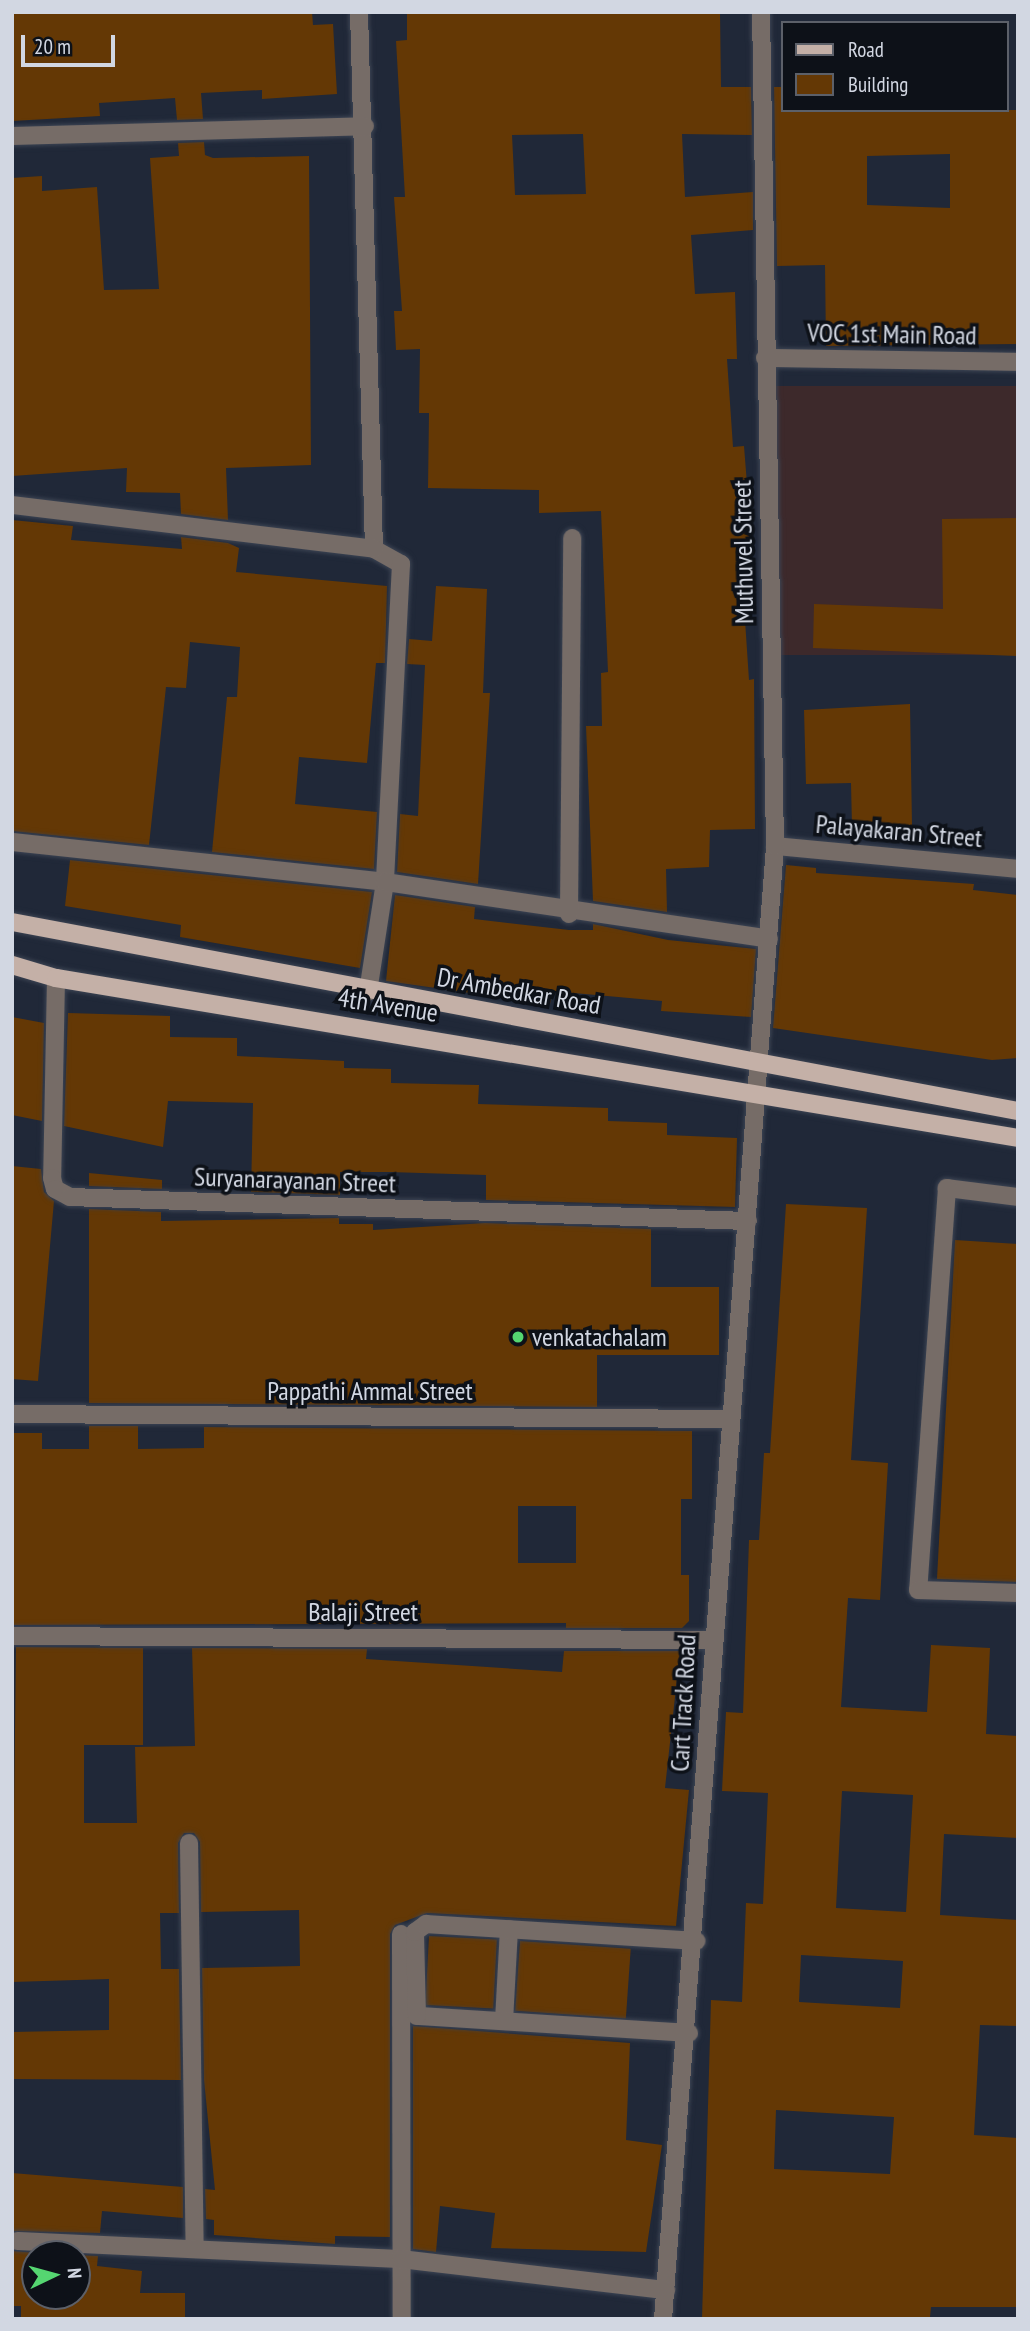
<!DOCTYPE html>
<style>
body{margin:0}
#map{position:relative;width:1030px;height:2331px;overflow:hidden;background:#202838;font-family:"PT Sans Narrow",sans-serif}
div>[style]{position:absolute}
.education>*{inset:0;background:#3d292b;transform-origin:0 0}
.building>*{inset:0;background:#643805;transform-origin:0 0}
.roads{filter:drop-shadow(0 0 2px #3c4453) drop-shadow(0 0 2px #3c4453)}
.minor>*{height:18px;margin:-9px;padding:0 9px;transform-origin:9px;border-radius:9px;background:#766c67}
.major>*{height:18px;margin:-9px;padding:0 9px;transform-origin:9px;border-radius:9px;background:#c4b0a7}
.dots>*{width:19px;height:19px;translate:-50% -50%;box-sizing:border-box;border:4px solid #0d1118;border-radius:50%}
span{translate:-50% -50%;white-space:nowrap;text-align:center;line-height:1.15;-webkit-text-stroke:7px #0d1118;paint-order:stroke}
.street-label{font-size:26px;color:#d2d7e2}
.poi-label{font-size:26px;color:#d2d7e2}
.left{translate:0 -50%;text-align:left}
.frame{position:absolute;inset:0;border:14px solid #d2d7e2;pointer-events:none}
.legend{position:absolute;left:781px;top:21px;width:228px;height:91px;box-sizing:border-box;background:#0d1118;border:2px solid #5c6069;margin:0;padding:9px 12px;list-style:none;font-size:21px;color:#d2d7e2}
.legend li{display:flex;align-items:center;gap:14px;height:35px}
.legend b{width:35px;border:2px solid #5c6069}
.north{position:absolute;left:21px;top:2240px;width:70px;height:70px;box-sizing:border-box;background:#0d1118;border:2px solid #5c6069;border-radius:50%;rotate:85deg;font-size:19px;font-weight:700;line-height:28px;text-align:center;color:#d2d7e2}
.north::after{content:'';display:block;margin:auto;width:24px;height:32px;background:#55d671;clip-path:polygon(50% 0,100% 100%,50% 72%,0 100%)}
.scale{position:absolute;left:21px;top:35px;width:94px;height:32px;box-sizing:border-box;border:4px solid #d2d7e2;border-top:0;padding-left:9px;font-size:21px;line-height:24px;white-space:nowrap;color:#d2d7e2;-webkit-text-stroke:5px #0d1118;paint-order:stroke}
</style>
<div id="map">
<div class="education">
<div style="left:1018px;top:386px;width:269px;height:244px;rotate:90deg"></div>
</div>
<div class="building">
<div style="clip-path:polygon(12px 12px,312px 12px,313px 25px,333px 24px,337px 94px,262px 99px,262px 90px,201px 93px,203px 119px,177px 120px,175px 98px,99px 103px,100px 116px,12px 121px)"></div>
<div style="clip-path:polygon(evenodd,407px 12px,720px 12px,721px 87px,751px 87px,752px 135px,682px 134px,685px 197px,753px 192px,753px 230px,691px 235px,695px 294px,735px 292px,737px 359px,727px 359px,733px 447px,744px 446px,750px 522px,745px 620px,749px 680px,754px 679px,755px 829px,710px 830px,709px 867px,666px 869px,667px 912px,593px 901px,586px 726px,602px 726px,601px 673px,608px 672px,601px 511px,539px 513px,539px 490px,428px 488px,429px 413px,419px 413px,420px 349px,396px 350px,394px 311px,402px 311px,394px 197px,405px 197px,396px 41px,407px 40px,407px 12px,583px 134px,586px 194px,515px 195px,512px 135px,583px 134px)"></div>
<div style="clip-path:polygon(evenodd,774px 87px,783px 87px,783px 110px,1018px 110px,1018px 344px,826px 346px,825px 265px,777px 266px,774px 87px,950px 154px,950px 208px,867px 205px,867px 156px,950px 154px)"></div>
<div style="clip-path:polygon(204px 142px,205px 155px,213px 158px,309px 156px,311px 465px,226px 468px,228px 520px,181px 514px,180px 493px,126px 492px,127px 468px,12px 476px,12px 178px,42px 176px,42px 191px,97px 187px,104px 290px,159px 289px,150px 158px,179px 156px,178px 143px)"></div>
<div style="clip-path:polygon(1018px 518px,1017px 656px,813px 648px,814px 604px,943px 609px,942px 519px)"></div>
<div style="clip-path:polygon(12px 520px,73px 526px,71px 540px,182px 549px,181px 537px,228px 543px,239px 548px,236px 572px,387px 586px,385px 663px,376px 663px,367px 763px,299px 757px,295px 804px,377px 812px,374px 869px,212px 852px,227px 697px,237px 697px,240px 647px,190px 642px,186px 688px,166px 687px,149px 845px,12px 831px)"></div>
<div style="clip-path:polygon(436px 586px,487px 589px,483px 693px,490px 693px,478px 884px,397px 872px,400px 814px,418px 816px,425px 665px,407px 664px,409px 639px,432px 641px)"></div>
<div style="clip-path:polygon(910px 704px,912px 826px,852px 827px,851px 783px,806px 784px,804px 710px)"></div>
<div style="clip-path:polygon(70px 860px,372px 892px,360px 968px,180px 937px,181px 925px,65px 906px)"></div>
<div style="clip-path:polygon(786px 865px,816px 868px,816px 873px,974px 884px,973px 890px,1018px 895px,1018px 1058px,992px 1060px,773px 1028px)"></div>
<div style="clip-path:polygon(395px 895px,475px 907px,474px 919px,569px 930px,593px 930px,593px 924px,668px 940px,756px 949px,751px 1017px,661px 1011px,662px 1001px,552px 991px,550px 1004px,386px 981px)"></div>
<div style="clip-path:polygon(68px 1013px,170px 1016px,170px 1037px,237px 1038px,237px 1056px,344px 1061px,344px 1068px,391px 1069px,391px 1083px,479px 1085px,478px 1104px,608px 1108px,608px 1121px,667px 1123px,667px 1135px,737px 1138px,735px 1207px,486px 1200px,486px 1175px,389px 1172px,340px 1172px,340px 1195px,251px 1192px,253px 1103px,168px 1101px,163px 1147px,64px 1126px)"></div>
<div style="clip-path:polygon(12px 1017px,44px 1023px,42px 1121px,12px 1115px)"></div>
<div style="clip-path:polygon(12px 1166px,41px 1169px,44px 1192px,54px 1201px,38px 1381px,12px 1379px)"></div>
<div style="clip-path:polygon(89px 1173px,162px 1180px,162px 1189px,89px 1186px)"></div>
<div style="clip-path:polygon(evenodd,786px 1204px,867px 1208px,851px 1460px,888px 1463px,880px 1600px,848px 1598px,841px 1707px,927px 1712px,931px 1645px,990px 1648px,986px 1734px,1018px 1736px,1018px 1838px,944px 1834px,940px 1915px,1018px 1920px,1018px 2026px,980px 2025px,974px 2135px,1018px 2138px,1018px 2307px,931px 2307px,930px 2317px,702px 2319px,711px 2000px,742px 2002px,746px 1903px,763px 1904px,768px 1793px,722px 1791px,726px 1712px,743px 1713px,749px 1540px,759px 1540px,764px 1453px,770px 1453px,786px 1204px,842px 1791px,913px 1795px,906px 1912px,836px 1908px,842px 1791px,786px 1204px,801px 1955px,903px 1961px,900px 2008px,799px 2002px,801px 1955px,786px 1204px,776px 2110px,894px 2117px,890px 2174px,774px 2169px,776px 2110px)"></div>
<div style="clip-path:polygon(89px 1209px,161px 1212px,161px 1221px,339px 1218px,339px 1224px,373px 1224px,373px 1230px,485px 1223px,651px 1229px,651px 1287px,719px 1287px,719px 1355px,597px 1355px,597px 1407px,89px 1403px)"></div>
<div style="clip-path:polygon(955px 1240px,1018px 1244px,1018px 1582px,937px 1579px)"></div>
<div style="clip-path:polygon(evenodd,89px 1426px,138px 1426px,138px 1449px,204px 1448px,204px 1427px,692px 1431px,692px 1499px,681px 1499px,681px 1575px,689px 1575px,689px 1621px,682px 1628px,566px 1628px,566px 1623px,12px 1625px,12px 1433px,42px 1433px,42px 1449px,89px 1449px,89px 1426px,518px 1506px,576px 1506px,576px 1563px,518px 1563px,518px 1506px)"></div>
<div style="clip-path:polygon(16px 1647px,143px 1648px,143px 1745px,84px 1745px,84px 1823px,137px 1823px,135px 1747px,195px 1746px,192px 1648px,367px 1649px,366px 1659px,562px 1672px,564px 1651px,680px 1651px,665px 1788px,689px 1790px,676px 1926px,427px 1913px,395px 1925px,390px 1934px,390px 2237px,335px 2236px,335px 2244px,214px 2235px,214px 2220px,206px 2219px,205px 2189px,215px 2190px,204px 2080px,202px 1968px,300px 1966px,299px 1910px,201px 1912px,200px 1842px,194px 1833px,184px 1833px,178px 1843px,179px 1913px,160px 1913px,161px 1969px,179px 1969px,181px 2080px,12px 2079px,12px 2032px,109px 2030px,109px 1979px,12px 1982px)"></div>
<div style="left:429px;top:1936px;width:68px;height:69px;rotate:3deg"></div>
<div style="left:520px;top:1941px;width:111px;height:70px;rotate:4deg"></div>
<div style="clip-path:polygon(413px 2026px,630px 2043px,626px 2140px,662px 2145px,646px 2252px,491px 2248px,495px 2213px,440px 2206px,436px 2252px,413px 2249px)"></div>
<div style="clip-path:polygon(12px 2173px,183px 2187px,183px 2218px,102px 2211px,100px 2233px,12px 2231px)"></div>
<div style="clip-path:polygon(12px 2251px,51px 2254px,35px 2254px,35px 2296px,77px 2296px,77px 2255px,98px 2256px,97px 2266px,142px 2271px,140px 2293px,185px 2293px,185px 2319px,21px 2319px,21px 2306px,12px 2306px)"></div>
</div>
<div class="roads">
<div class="minor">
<div style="left:359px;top:12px;width:537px;rotate:88.4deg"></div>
<div style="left:374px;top:549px;width:31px;rotate:29deg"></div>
<div style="left:401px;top:564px;width:318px;rotate:92.9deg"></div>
<div style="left:385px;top:882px;width:111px;rotate:98.8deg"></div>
<div style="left:12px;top:136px;width:353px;rotate:-1.6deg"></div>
<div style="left:765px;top:358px;width:253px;rotate:0.9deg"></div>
<div style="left:12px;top:505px;width:365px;rotate:6.9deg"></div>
<div style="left:12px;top:842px;width:375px;rotate:6.1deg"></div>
<div style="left:385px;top:882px;width:388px;rotate:8.4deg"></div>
<div style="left:775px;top:846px;width:244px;rotate:5.4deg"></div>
<div style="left:569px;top:914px;width:376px;rotate:-89.5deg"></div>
<div style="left:56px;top:978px;width:200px;rotate:91.1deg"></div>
<div style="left:52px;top:1178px;width:11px;rotate:75deg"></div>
<div style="left:55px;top:1189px;width:17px;rotate:28deg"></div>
<div style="left:70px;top:1197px;width:678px;rotate:2.03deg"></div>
<div style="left:1018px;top:1197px;width:72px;rotate:-172.8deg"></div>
<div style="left:947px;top:1188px;width:403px;rotate:94.1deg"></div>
<div style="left:918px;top:1590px;width:100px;rotate:1.7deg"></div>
<div style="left:12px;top:1414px;width:716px;rotate:0.4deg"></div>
<div style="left:12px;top:1636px;width:701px;rotate:0.33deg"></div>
<div style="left:189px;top:1843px;width:406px;rotate:89.2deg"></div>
<div style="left:401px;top:1934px;width:385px;rotate:89.9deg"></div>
<div style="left:504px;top:2021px;width:92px;rotate:-86.9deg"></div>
<div style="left:689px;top:2033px;width:273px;rotate:-176.4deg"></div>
<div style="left:417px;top:2016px;width:84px;rotate:-91.4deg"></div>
<div style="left:415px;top:1932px;width:14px;rotate:-36deg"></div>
<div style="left:426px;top:1924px;width:271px;rotate:3.6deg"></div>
<div style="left:17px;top:2241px;width:384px;rotate:2.7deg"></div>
<div style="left:401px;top:2259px;width:267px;rotate:6.7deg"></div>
<div style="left:663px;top:2319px;width:1477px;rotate:-85.65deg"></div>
<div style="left:775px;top:846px;width:834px;rotate:-90.96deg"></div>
</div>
<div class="major">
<div style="left:12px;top:922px;width:1024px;rotate:10.64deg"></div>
<div style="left:12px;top:965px;width:46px;rotate:16.5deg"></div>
<div style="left:56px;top:978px;width:975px;rotate:9.44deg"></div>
</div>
</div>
<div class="dots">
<div style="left:518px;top:1337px;background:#55d671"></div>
</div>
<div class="street-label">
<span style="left:892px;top:334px;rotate:1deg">VOC 1st Main Road</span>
<span style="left:743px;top:552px;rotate:-91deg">Muthuvel Street</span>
<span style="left:899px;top:831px;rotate:5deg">Palayakaran Street</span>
<span style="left:519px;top:991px;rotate:10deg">Dr Ambedkar Road</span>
<span style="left:388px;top:1005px;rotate:9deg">4th Avenue</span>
<span style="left:295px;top:1180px;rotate:2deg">Suryanarayanan Street</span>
<span style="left:370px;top:1391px">Pappathi Ammal Street</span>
<span style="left:363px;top:1612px">Balaji Street</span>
<span style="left:683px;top:1703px;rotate:-87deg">Cart Track Road</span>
</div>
<div class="poi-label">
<span class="left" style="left:532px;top:1337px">venkatachalam</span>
</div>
<div class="frame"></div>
<ul class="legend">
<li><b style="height:9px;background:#c4b0a7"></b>Road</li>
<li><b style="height:19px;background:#643805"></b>Building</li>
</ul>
<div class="north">N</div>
<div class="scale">20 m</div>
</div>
